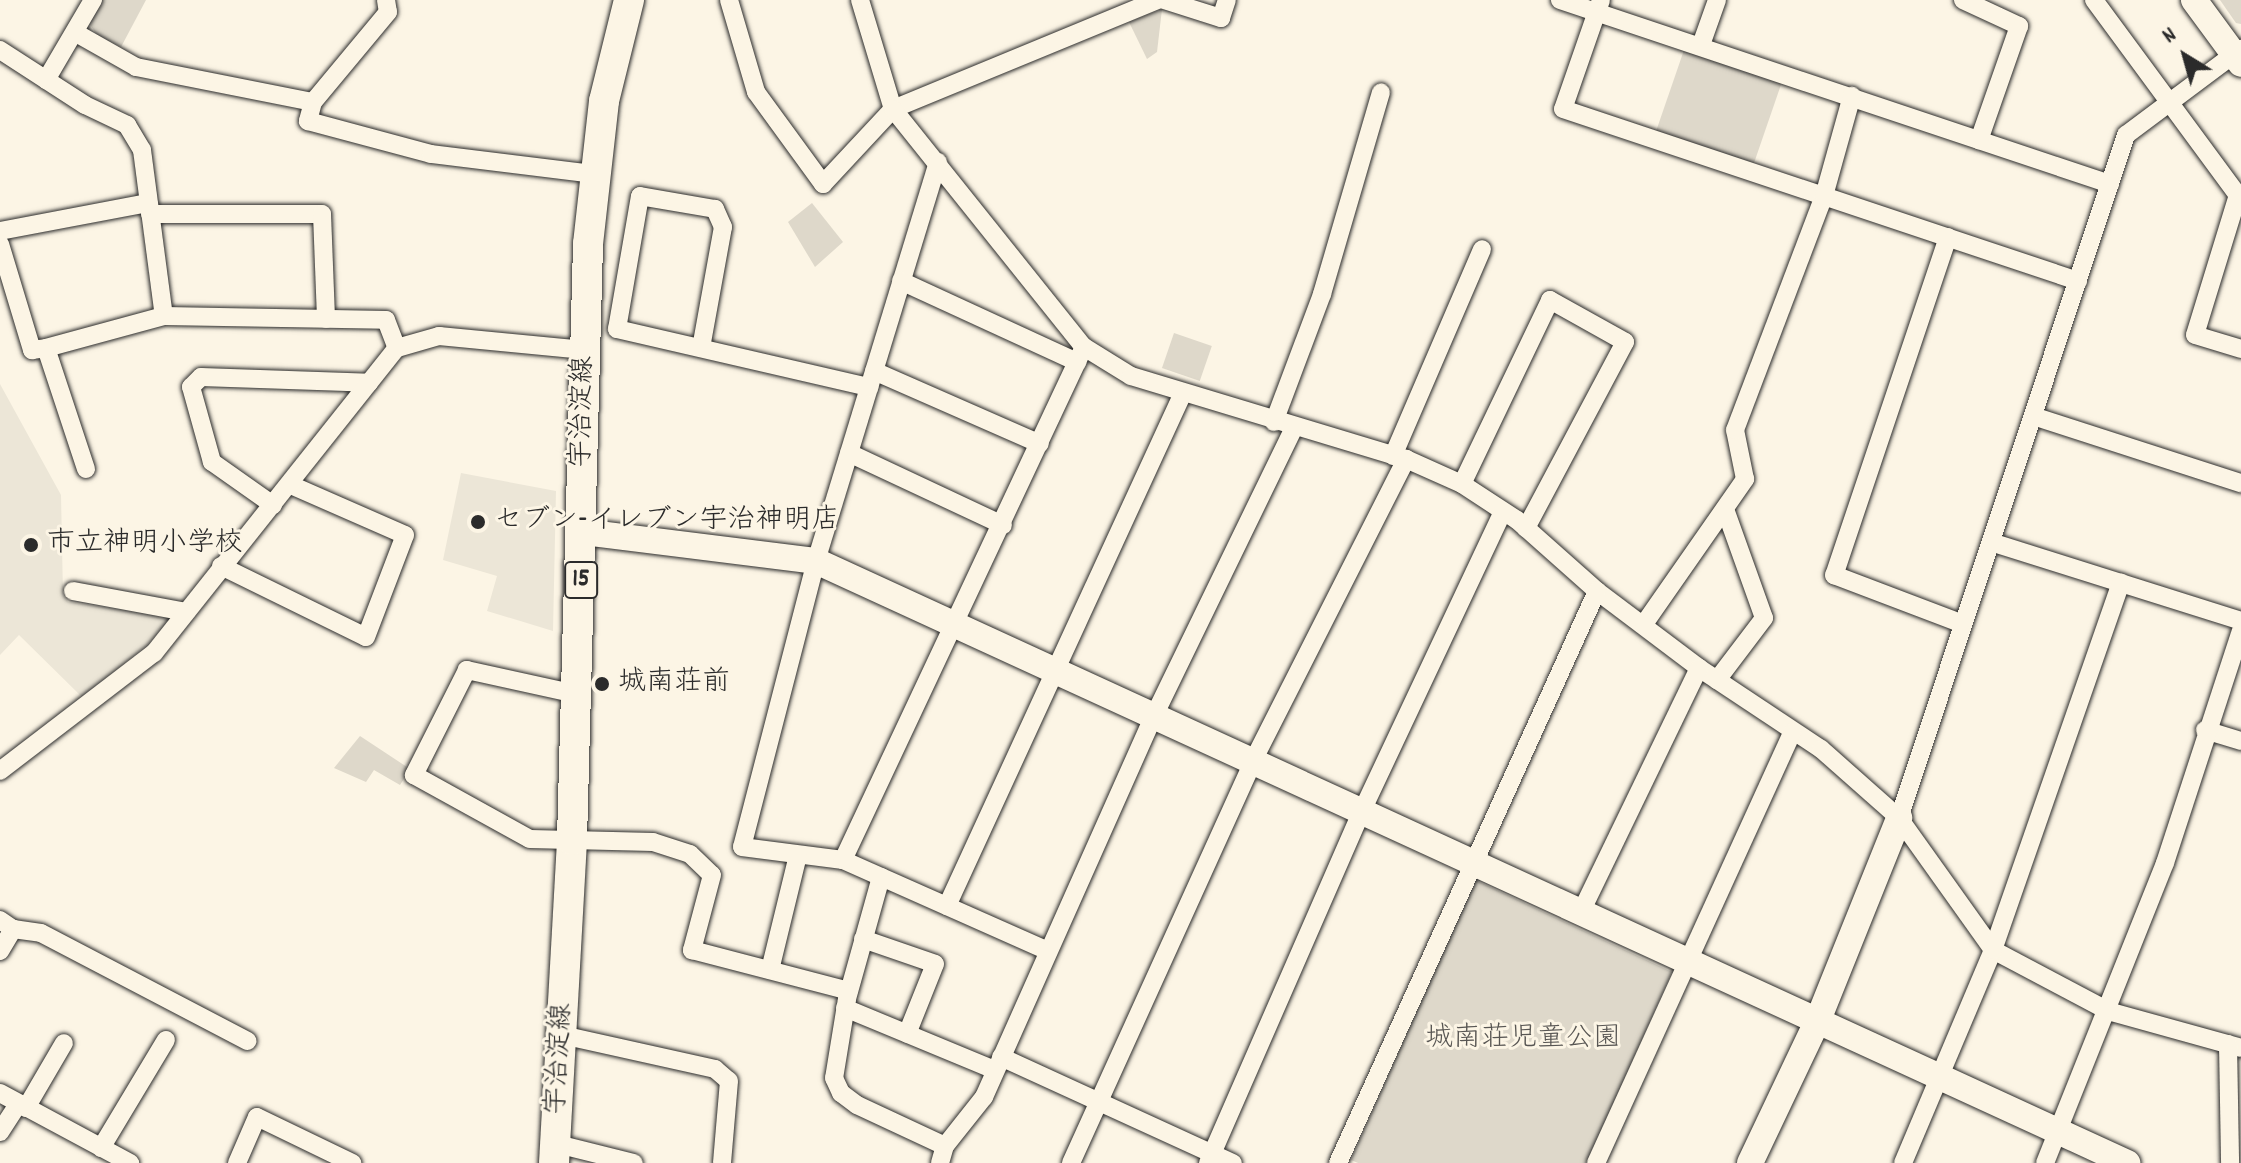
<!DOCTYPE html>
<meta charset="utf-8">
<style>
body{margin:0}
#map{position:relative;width:2241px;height:1163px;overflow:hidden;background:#fcf5e5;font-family:Dekko,"Klee One",sans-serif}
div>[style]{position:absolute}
.built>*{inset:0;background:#ece6d7}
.green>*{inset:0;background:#ded8ca;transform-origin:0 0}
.roads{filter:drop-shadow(0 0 2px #2b2b2b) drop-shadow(0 0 2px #2b2b2b)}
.street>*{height:18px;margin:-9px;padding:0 9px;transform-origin:9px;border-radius:9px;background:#fcf5e5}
.secondary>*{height:26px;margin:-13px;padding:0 13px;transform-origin:13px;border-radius:13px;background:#fcf5e5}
.primary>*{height:30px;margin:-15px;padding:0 15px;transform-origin:15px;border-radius:15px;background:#fcf5e5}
.dots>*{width:22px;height:22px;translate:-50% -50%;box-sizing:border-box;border:4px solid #fcf5e5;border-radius:50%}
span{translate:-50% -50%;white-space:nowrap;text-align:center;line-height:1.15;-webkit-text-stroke:6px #fcf5e5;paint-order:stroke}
.shield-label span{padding:2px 6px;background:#fcf5e5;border:2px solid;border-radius:6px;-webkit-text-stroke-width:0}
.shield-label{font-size:26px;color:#2b2b2b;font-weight:700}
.street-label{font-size:28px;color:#2b2b2b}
.poi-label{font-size:28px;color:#2b2b2b}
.left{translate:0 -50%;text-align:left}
.park-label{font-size:28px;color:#585653}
.north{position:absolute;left:2145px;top:16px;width:80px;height:80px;-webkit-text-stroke:6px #fcf5e5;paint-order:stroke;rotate:323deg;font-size:22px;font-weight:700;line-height:32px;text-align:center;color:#2b2b2b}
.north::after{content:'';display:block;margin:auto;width:28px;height:36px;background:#2b2b2b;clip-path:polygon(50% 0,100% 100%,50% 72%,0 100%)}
</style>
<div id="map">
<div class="built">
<div style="clip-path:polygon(0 384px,61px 495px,63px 595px,68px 602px,173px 617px,147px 645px,82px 697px,19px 635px,0 655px)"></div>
<div style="clip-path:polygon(461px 473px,556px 491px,553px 631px,487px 611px,497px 576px,443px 560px)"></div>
</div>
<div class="green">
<div style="clip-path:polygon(102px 0,146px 0,121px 47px,97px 35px,89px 23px)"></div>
<div style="clip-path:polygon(2220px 0,2241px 0,2241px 24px,2236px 23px)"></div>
<div style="clip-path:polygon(1162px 9px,1157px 52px,1147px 59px,1129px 22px)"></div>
<div style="left:1684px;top:50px;width:103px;height:87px;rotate:19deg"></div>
<div style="clip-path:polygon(812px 203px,843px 242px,815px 267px,788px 222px)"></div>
<div style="left:1174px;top:333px;width:40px;height:37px;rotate:19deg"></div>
<div style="clip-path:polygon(360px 736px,410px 769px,400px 785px,374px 770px,366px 782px,334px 768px)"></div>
<div style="clip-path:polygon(1475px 880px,1672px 972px,1587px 1163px,1358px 1163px,1351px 1160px)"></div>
</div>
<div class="roads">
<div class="street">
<div style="left:386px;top:0;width:12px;rotate:81deg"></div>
<div style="left:388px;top:12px;width:117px;rotate:129.8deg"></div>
<div style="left:313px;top:102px;width:20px;rotate:105deg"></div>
<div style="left:308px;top:121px;width:127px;rotate:15deg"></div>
<div style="left:431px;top:154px;width:164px;rotate:7deg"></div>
<div style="left:729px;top:0;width:96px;rotate:73.6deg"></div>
<div style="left:756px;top:92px;width:114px;rotate:53.9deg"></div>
<div style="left:823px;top:184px;width:103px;rotate:-47deg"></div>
<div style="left:893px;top:109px;width:287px;rotate:-22.4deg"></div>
<div style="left:860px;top:0;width:114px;rotate:73.2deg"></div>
<div style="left:893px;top:109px;width:305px;rotate:51.3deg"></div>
<div style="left:1084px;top:347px;width:55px;rotate:31.7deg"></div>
<div style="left:1131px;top:376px;width:287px;rotate:16.8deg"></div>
<div style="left:1406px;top:459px;width:61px;rotate:24.1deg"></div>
<div style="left:1462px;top:484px;width:66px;rotate:33.2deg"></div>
<div style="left:1517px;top:520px;width:107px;rotate:41.6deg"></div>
<div style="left:1597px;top:591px;width:128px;rotate:37deg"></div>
<div style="left:1699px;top:668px;width:146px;rotate:33.6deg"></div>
<div style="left:1821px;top:749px;width:104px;rotate:41.5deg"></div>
<div style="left:1899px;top:818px;width:162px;rotate:54.5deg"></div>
<div style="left:1993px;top:950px;width:130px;rotate:27.9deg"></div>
<div style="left:2108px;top:1011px;width:138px;rotate:15.5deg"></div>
<div style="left:1164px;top:0;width:60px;rotate:17.5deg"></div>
<div style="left:1221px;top:18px;width:19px;rotate:-72deg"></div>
<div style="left:1560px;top:0;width:580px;rotate:18.5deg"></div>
<div style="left:1601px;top:0;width:115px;rotate:109.2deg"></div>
<div style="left:1563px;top:109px;width:543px;rotate:18.47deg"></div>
<div style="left:1963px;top:0;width:62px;rotate:24.9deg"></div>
<div style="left:2019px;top:26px;width:121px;rotate:109.3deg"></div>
<div style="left:2094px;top:0;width:242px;rotate:53.6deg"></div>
<div style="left:2238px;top:195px;width:146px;rotate:107.1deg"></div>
<div style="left:2195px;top:335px;width:48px;rotate:16.9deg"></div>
<div style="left:76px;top:33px;width:69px;rotate:29.5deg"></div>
<div style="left:136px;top:67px;width:180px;rotate:11.2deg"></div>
<div style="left:1701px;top:45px;width:48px;rotate:-70.4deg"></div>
<div style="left:0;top:50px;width:101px;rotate:32.9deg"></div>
<div style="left:85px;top:105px;width:47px;rotate:25.5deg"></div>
<div style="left:127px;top:125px;width:29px;rotate:59deg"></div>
<div style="left:142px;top:150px;width:167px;rotate:82.5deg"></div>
<div style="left:46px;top:80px;width:93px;rotate:-59.6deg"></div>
<div style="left:938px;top:162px;width:417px;rotate:107deg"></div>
<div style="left:816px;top:561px;width:295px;rotate:104.5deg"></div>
<div style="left:742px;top:847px;width:102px;rotate:7.3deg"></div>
<div style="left:843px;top:860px;width:224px;rotate:23.9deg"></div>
<div style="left:150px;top:214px;width:172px"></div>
<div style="left:322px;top:214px;width:105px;rotate:87.8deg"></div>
<div style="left:0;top:231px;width:151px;rotate:-10.7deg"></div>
<div style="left:1948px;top:237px;width:357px;rotate:108.6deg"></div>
<div style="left:1834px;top:575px;width:138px;rotate:20.8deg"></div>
<div style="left:0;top:244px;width:111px;rotate:73.2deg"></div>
<div style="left:32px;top:350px;width:14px;rotate:-8deg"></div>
<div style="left:901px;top:281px;width:194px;rotate:24.7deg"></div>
<div style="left:701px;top:348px;width:123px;rotate:-79.7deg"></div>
<div style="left:723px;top:227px;width:20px;rotate:-114deg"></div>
<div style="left:715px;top:209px;width:76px;rotate:-170.2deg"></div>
<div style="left:640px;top:196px;width:135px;rotate:99.8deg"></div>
<div style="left:617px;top:329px;width:259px;rotate:13deg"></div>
<div style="left:874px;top:371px;width:181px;rotate:23.7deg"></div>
<div style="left:2033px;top:416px;width:219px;rotate:17.9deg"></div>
<div style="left:1274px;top:422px;width:137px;rotate:-69.4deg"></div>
<div style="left:1322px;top:294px;width:210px;rotate:-73.7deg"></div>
<div style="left:849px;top:453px;width:170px;rotate:25.1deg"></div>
<div style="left:1393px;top:456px;width:225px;rotate:-66.7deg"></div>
<div style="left:86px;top:469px;width:127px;rotate:-108.3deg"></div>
<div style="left:46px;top:348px;width:122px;rotate:-15.2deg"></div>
<div style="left:164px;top:316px;width:222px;rotate:1deg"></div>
<div style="left:386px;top:320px;width:30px;rotate:69deg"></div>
<div style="left:1462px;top:484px;width:204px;rotate:-64.4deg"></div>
<div style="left:1550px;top:300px;width:86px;rotate:29.2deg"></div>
<div style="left:1625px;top:342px;width:211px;rotate:118deg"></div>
<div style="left:273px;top:505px;width:75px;rotate:-144.8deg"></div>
<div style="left:212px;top:462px;width:78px;rotate:-105.6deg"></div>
<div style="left:191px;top:387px;width:14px;rotate:-45deg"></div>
<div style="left:201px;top:377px;width:168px;rotate:2deg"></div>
<div style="left:1991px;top:542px;width:262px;rotate:17.5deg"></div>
<div style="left:221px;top:566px;width:161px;rotate:26.1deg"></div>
<div style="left:366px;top:637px;width:109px;rotate:-69.1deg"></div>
<div style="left:405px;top:535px;width:124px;rotate:-156.3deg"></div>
<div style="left:73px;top:591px;width:115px;rotate:10.5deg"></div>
<div style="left:1644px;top:624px;width:177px;rotate:-55.1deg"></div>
<div style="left:1745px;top:479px;width:50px;rotate:-101.5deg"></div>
<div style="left:1735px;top:430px;width:250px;rotate:-69.2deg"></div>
<div style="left:1824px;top:196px;width:104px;rotate:-74.4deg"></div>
<div style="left:1717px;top:680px;width:78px;rotate:-52.8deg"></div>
<div style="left:1764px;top:618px;width:116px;rotate:-109.7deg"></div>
<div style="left:576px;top:694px;width:112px;rotate:-167.6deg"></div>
<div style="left:467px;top:670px;width:118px;rotate:116.8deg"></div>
<div style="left:414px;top:775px;width:132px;rotate:28.9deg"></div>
<div style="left:530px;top:839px;width:123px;rotate:1.4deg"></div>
<div style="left:653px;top:842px;width:39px;rotate:18deg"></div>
<div style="left:690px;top:854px;width:30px;rotate:44deg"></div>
<div style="left:712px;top:875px;width:78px;rotate:104.9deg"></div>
<div style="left:692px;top:950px;width:162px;rotate:14.6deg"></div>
<div style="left:2205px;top:730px;width:38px;rotate:17deg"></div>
<div style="left:0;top:771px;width:194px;rotate:-37.5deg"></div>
<div style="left:154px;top:653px;width:390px;rotate:-51.5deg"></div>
<div style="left:397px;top:348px;width:44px;rotate:-15.9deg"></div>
<div style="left:439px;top:336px;width:146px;rotate:5.5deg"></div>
<div style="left:1899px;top:818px;width:720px;rotate:-71.62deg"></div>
<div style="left:2126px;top:135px;width:144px;rotate:-36.8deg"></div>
<div style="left:843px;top:860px;width:567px;rotate:-64.84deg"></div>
<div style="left:881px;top:877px;width:127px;rotate:105.6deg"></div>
<div style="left:847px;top:999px;width:80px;rotate:99.3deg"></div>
<div style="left:834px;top:1078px;width:17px;rotate:65deg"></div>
<div style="left:841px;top:1093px;width:20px;rotate:37deg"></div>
<div style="left:857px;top:1105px;width:97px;rotate:25deg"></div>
<div style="left:947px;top:906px;width:565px;rotate:-65.3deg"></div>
<div style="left:1581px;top:912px;width:271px;rotate:-64.2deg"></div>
<div style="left:0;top:920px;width:16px;rotate:35deg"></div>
<div style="left:13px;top:929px;width:28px;rotate:8deg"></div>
<div style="left:41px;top:933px;width:233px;rotate:27.6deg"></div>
<div style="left:863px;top:939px;width:76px;rotate:19.1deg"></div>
<div style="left:935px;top:964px;width:75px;rotate:111.8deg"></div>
<div style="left:0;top:951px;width:26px;rotate:-59deg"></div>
<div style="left:770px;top:970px;width:118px;rotate:-76.3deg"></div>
<div style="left:845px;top:1008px;width:162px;rotate:22.5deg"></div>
<div style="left:562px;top:1035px;width:157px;rotate:12.5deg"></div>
<div style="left:715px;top:1069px;width:18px;rotate:41deg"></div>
<div style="left:729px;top:1081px;width:82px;rotate:94.9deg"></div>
<div style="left:2228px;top:1044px;width:119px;rotate:89deg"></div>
<div style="left:1001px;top:1057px;width:255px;rotate:24.6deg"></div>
<div style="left:0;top:1093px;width:148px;rotate:28.3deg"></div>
<div style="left:26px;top:1108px;width:75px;rotate:-59.7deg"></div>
<div style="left:0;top:1132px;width:33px;rotate:-57deg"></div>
<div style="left:557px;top:1144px;width:79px;rotate:13.9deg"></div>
<div style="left:101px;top:1148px;width:126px;rotate:-59deg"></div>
<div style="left:237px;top:1163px;width:50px;rotate:-66.5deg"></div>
<div style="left:257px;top:1117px;width:106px;rotate:25.8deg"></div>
<div style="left:940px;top:1163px;width:18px;rotate:-74deg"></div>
<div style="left:945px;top:1146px;width:63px;rotate:-51.5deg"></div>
<div style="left:984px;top:1097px;width:417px;rotate:-66deg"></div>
<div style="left:1154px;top:716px;width:320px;rotate:-64.1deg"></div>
<div style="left:1071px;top:1163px;width:441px;rotate:-65.6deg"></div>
<div style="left:1253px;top:761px;width:339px;rotate:-63.1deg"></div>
<div style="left:1208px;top:1163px;width:384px;rotate:-66.4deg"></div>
<div style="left:1362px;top:811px;width:331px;rotate:-64.8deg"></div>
<div style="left:1338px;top:1163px;width:628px;rotate:-65.64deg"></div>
<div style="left:1596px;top:1163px;width:473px;rotate:-65.5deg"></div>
<div style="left:1903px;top:1163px;width:231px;rotate:-67.1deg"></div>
<div style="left:1993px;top:950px;width:389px;rotate:-70.8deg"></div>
<div style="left:2045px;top:1163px;width:323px;rotate:-68.2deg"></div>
<div style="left:2165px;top:863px;width:244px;rotate:-71.9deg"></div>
</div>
<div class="secondary">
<div style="left:2194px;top:0;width:79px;rotate:53.7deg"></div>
<div style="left:583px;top:532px;width:235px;rotate:7.1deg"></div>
<div style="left:816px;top:561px;width:1443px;rotate:24.66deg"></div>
<div style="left:1750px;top:1163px;width:158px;rotate:-64.6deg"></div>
<div style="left:1818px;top:1020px;width:218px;rotate:-68.1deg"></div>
</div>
<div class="primary">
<div style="left:554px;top:1163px;width:324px;rotate:-86.8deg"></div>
<div style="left:572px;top:840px;width:596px;rotate:-88.46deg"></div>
<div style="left:588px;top:244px;width:144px;rotate:-83.6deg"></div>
<div style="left:604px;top:101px;width:104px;rotate:-76.1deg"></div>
</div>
</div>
<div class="dots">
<div style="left:478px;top:522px;background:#2b2b2b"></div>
<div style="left:31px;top:545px;background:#2b2b2b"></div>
<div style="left:602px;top:684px;background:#2b2b2b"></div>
</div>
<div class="shield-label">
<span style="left:581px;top:580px">15</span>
</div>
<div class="street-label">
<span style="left:584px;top:412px;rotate:-89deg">宇治淀線</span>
<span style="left:561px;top:1059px;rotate:-87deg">宇治淀線</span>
</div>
<div class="poi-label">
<span class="left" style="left:494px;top:522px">セブン-イレブン宇治神明店</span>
<span class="left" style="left:47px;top:545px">市立神明小学校</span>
<span class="left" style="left:618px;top:684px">城南荘前</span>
</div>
<div class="park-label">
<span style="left:1523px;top:1040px">城南荘児童公園</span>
</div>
<div class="north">N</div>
</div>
